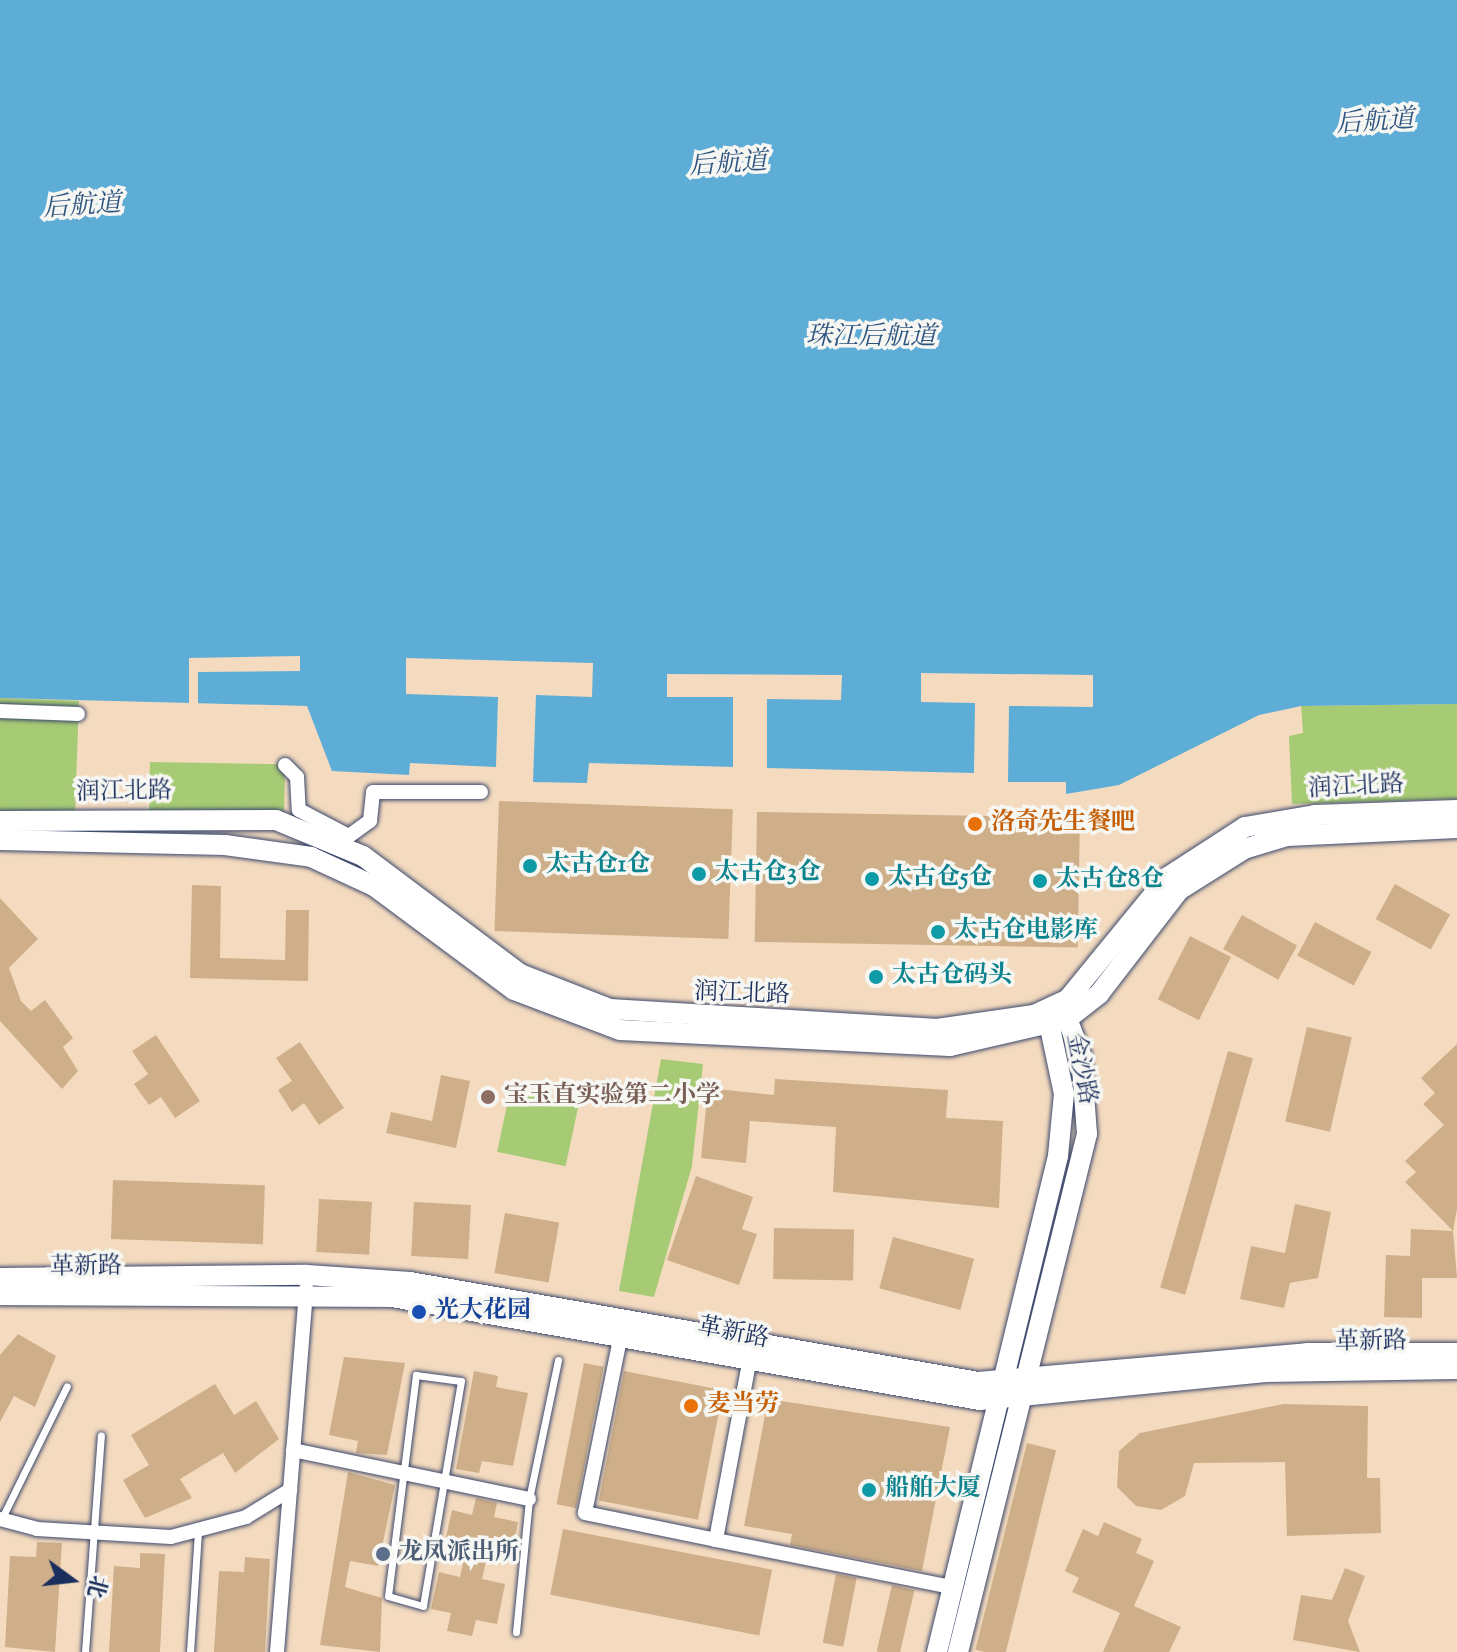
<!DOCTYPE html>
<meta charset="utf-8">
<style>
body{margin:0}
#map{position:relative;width:1457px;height:1652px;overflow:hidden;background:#f4dbbf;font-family:"Sorts Mill Goudy","Noto Serif SC",serif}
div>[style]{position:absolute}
.green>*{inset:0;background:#a7cb74;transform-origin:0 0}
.water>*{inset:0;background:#5dadd7}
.pier>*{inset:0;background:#f4dbbf}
.building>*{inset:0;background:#ceaf89;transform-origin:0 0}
.roads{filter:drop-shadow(0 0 2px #3c496d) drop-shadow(0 0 2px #3c496d)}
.lane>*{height:7px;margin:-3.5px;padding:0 3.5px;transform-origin:3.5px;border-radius:3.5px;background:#fff}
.street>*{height:14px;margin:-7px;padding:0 7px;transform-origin:7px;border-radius:7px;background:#fff}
.secondary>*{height:20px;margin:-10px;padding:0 10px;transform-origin:10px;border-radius:10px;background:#fff}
.dots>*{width:22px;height:22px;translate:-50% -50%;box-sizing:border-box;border:4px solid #f6f6f2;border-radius:50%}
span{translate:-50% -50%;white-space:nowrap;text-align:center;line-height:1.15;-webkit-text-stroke:7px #f6f6f2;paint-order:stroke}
.street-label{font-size:24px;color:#1b2f5e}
.food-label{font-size:24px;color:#c56008;font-weight:700}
.left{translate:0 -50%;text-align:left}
.culture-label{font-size:24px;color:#0d838f;font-weight:700}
.education-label{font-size:24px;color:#785e54;font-weight:700}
.transit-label{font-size:24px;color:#164399;font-weight:700}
.service-label{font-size:24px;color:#4e5e75;font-weight:700}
.water-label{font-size:26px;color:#2f5582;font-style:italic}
.north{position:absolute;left:32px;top:1540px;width:80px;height:80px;-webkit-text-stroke:6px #f6f6f2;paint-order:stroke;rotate:105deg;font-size:22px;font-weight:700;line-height:32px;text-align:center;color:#1b2f5e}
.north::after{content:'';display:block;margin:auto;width:28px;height:36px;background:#1b2f5e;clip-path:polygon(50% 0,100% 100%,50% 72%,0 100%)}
</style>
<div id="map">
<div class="green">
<div style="left:0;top:698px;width:79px;height:113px;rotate:2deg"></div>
<div style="clip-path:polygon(1457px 704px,1457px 799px,1292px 804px,1289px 736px,1303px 733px,1301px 706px)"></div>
<div style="left:150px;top:762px;width:135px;height:51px;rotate:1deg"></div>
<div style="clip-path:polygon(661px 1059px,703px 1064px,692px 1166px,654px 1297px,619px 1291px)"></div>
<div style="left:510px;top:1091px;width:70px;height:62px;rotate:12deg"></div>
</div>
<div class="water">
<div style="clip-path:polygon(0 0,1457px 0,1457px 704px,1301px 706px,1259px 715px,1119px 785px,1066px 794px,1066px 782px,1008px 782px,1009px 706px,1093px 707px,1093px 675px,921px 673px,921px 702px,975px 703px,974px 773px,767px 768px,767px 699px,841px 700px,842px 675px,667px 674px,667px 697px,733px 697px,733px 767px,589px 763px,587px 783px,533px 782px,536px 695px,592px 697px,593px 663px,406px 658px,406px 694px,498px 697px,496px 767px,410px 763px,409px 775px,332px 771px,307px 706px,0 698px)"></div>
</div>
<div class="pier">
<div style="clip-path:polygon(300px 656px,300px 671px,198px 672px,198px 705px,189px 705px,189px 658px)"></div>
</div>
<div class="building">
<div style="left:499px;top:801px;width:234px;height:130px;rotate:2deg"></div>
<div style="left:757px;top:812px;width:323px;height:130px;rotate:1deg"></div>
<div style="left:1395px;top:884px;width:63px;height:40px;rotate:29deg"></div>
<div style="clip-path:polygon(192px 885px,221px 886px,220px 958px,285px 960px,286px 910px,309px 910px,308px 981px,190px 978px)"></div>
<div style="clip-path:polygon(0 898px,38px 939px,9px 968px,21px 1001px,31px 1011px,45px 1000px,73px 1038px,63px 1047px,78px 1071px,62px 1089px,0 1021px)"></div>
<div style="left:1242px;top:915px;width:63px;height:39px;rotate:29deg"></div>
<div style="left:1315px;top:922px;width:64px;height:38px;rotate:28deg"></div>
<div style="left:1190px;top:936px;width:46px;height:71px;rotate:27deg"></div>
<div style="left:1307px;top:1027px;width:46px;height:97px;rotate:13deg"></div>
<div style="clip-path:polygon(156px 1035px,200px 1101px,175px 1118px,161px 1097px,149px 1105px,134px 1084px,148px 1074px,132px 1051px)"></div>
<div style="clip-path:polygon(300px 1042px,344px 1108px,319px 1125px,304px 1103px,292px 1112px,278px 1090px,292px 1081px,276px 1058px)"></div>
<div style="clip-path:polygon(1457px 1044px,1457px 1209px,1453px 1231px,1405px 1182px,1416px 1172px,1405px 1161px,1444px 1125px,1423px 1104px,1435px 1093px,1421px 1078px)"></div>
<div style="left:1228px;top:1051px;width:26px;height:246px;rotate:16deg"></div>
<div style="clip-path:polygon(441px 1075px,470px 1081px,456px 1148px,386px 1133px,391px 1112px,432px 1121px)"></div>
<div style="clip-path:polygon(775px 1079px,948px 1090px,946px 1118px,1003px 1121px,999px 1208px,833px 1192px,836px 1127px,750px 1121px,746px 1163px,701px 1158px,708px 1088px,774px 1095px)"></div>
<div style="clip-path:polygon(696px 1176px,753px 1197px,742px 1229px,757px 1234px,739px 1285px,667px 1260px)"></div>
<div style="left:113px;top:1180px;width:152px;height:59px;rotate:2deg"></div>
<div style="left:319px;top:1199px;width:53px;height:53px;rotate:3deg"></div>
<div style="left:414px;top:1202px;width:57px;height:54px;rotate:3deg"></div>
<div style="clip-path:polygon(1295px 1204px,1331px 1212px,1318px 1278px,1290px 1283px,1284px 1308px,1240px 1299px,1251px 1246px,1285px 1253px)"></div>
<div style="left:505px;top:1213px;width:55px;height:61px;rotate:10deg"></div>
<div style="left:774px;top:1228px;width:80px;height:51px;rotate:1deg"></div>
<div style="clip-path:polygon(1411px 1229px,1453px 1231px,1457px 1278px,1422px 1278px,1422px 1318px,1384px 1317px,1386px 1255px,1410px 1256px)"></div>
<div style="left:893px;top:1237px;width:84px;height:53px;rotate:15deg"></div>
<div style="clip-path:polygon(18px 1334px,56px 1356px,35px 1407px,14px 1396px,0 1422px,0 1355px)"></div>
<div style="clip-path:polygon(344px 1357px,405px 1363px,387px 1455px,356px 1453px,358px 1441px,329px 1435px)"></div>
<div style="left:584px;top:1363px;width:20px;height:144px;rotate:11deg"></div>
<div style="clip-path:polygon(474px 1371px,498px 1376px,496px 1387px,528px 1393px,513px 1466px,482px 1461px,479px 1473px,456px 1469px)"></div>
<div style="left:624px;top:1371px;width:101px;height:132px;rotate:11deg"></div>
<div style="clip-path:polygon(215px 1384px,234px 1415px,256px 1401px,279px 1439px,235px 1473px,223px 1453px,180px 1479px,192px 1498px,145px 1518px,123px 1480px,149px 1465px,131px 1435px)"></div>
<div style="clip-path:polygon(768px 1399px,950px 1427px,922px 1571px,790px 1545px,792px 1534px,744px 1526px)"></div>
<div style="clip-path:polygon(1283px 1404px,1368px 1406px,1367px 1478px,1380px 1478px,1381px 1533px,1287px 1536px,1285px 1462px,1194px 1463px,1185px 1496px,1161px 1510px,1136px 1506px,1117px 1487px,1119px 1451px,1140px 1433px)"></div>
<div style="left:1027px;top:1443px;width:30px;height:213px;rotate:14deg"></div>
<div style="clip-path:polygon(348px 1472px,395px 1485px,378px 1566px,350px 1561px,345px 1587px,382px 1598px,380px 1652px,320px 1645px)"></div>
<div style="clip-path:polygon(476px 1498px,497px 1503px,494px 1517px,518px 1522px,511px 1558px,488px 1553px,482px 1579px,505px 1584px,497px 1624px,476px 1620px,472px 1636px,447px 1631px,451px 1613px,431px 1609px,439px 1572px,460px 1577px,467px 1546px,445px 1542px,452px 1510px,472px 1515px)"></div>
<div style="clip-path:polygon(1104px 1522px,1142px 1539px,1136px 1553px,1154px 1561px,1134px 1606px,1181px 1627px,1169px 1652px,1103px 1652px,1120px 1613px,1072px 1592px,1079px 1578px,1065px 1571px,1083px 1529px,1098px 1536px)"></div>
<div style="left:563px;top:1529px;width:213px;height:67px;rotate:11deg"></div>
<div style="clip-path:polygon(37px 1542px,62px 1543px,55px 1652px,5px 1647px,10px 1556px,36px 1557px)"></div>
<div style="clip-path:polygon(140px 1553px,165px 1554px,160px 1652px,109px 1652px,114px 1566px,140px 1568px)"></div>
<div style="clip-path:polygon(245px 1557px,270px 1559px,265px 1652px,214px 1652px,219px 1571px,244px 1572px)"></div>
<div style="clip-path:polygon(1345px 1568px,1365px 1576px,1348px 1621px,1360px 1652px,1293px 1640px,1301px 1595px,1332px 1600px)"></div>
<div style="left:836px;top:1574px;width:21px;height:70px;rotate:11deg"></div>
<div style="left:892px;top:1585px;width:23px;height:68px;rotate:13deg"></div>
</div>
<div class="roads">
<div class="lane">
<div style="left:416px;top:1375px;width:45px;rotate:7.6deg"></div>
<div style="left:461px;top:1381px;width:228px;rotate:99.6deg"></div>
<div style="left:423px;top:1606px;width:36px;rotate:-164deg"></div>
<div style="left:388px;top:1596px;width:223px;rotate:-82.8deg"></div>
<div style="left:1px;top:1520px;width:149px;rotate:-63.8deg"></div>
<div style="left:516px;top:1632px;width:134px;rotate:-84.4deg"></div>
<div style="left:529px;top:1499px;width:142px;rotate:-78.2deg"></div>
<div style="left:85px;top:1652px;width:217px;rotate:-85.8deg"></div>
<div style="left:190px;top:1652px;width:122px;rotate:-86.2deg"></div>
</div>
<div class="street">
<div style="left:0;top:711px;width:78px;rotate:2.2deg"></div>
<div style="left:285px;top:765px;width:17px;rotate:45deg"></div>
<div style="left:297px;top:777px;width:33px;rotate:87deg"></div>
<div style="left:299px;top:810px;width:56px;rotate:27.5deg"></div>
<div style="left:349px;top:836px;width:26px;rotate:-36deg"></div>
<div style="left:370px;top:821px;width:29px;rotate:-84deg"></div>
<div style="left:373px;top:792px;width:108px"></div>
<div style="left:620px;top:1339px;width:177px;rotate:101.4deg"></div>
<div style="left:585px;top:1513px;width:134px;rotate:11.6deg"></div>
<div style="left:749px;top:1363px;width:180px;rotate:100.6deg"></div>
<div style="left:716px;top:1540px;width:236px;rotate:11.3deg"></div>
<div style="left:293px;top:1450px;width:241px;rotate:11.7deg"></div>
<div style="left:0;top:1519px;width:38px;rotate:15deg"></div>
<div style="left:37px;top:1529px;width:134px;rotate:3.4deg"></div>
<div style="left:171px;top:1537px;width:78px;rotate:-14.9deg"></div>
<div style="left:246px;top:1517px;width:52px;rotate:-31.5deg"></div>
<div style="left:277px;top:1652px;width:365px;rotate:-85.4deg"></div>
</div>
<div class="secondary">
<div style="left:0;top:821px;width:276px;rotate:-0.2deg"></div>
<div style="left:276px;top:820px;width:94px;rotate:22.5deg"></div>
<div style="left:363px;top:856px;width:196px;rotate:36.9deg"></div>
<div style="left:520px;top:974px;width:97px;rotate:21.3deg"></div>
<div style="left:610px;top:1009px;width:328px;rotate:3.5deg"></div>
<div style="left:937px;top:1029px;width:98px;rotate:-8.2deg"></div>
<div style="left:1034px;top:1015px;width:38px;rotate:-25deg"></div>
<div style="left:1068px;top:999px;width:158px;rotate:-50.7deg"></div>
<div style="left:1168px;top:877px;width:92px;rotate:-33deg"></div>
<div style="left:1245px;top:827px;width:71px;rotate:-9.7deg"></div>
<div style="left:1315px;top:815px;width:142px;rotate:-2deg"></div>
<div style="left:0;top:840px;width:225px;rotate:1.3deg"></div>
<div style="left:225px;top:845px;width:87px;rotate:7.9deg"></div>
<div style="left:311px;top:857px;width:69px;rotate:24.7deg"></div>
<div style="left:374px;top:886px;width:174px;rotate:36.6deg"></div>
<div style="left:514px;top:990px;width:113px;rotate:20.7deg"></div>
<div style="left:620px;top:1030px;width:330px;rotate:2.8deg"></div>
<div style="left:950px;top:1046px;width:120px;rotate:-13deg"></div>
<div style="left:1067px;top:1019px;width:41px;rotate:-38deg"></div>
<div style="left:1099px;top:994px;width:131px;rotate:-52.4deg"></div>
<div style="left:1179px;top:890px;width:77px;rotate:-32.2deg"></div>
<div style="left:1244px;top:849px;width:45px;rotate:-16.8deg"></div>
<div style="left:1287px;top:836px;width:170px;rotate:-2.7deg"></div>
<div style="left:0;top:1278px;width:307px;rotate:-0.6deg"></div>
<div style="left:307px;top:1275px;width:103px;rotate:3.9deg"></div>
<div style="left:410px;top:1282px;width:577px;rotate:9.98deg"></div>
<div style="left:978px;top:1382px;width:330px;rotate:-5deg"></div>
<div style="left:1307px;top:1353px;width:150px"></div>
<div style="left:0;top:1295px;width:392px;rotate:0.3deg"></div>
<div style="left:392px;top:1297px;width:597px;rotate:9.94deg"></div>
<div style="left:980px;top:1400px;width:287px;rotate:-5.6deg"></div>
<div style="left:1266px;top:1372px;width:191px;rotate:-0.9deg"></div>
<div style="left:937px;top:1652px;width:511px;rotate:-76.29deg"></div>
<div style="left:1058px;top:1156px;width:62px;rotate:-84.5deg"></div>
<div style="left:1064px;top:1094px;width:78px;rotate:-101.9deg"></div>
<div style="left:958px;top:1652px;width:534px;rotate:-76.02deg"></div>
<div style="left:1087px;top:1134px;width:79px;rotate:-94.3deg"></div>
<div style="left:1081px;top:1055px;width:39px;rotate:-111deg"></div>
<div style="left:1067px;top:1019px;width:12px;rotate:-149deg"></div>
</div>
</div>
<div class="dots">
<div style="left:975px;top:824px;background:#e8710a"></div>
<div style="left:530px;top:866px;background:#0f9aa8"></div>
<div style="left:699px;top:874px;background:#0f9aa8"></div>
<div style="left:872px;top:879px;background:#0f9aa8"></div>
<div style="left:1040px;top:881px;background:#0f9aa8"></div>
<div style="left:938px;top:932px;background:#0f9aa8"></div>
<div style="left:876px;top:977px;background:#0f9aa8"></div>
<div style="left:488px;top:1097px;background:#8d6e63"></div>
<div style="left:419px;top:1312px;background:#1a4fb4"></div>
<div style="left:691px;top:1406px;background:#e8710a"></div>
<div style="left:869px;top:1490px;background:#0f9aa8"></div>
<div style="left:383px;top:1554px;background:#5c6f8a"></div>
</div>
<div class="street-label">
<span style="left:1356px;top:788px;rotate:-3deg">润江北路</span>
<span style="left:124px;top:793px;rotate:-1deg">润江北路</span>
<span style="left:742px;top:995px;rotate:2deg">润江北路</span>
<span style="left:1080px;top:1069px;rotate:79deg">金沙路</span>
<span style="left:86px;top:1268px;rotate:-1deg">革新路</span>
<span style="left:733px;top:1334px;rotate:11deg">革新路</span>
<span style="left:1371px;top:1343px;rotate:-1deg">革新路</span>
</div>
<div class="food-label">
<span class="left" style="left:991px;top:824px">洛奇先生餐吧</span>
<span class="left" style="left:707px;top:1406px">麦当劳</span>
</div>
<div class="culture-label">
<span class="left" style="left:546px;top:866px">太古仓1仓</span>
<span class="left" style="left:715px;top:874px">太古仓3仓</span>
<span class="left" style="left:888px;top:879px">太古仓5仓</span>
<span class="left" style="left:1056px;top:881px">太古仓8仓</span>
<span class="left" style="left:954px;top:932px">太古仓电影库</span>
<span class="left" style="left:892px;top:977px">太古仓码头</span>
<span class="left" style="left:885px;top:1490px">船舶大厦</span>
</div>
<div class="education-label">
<span class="left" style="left:504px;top:1097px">宝玉直实验第二小学</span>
</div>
<div class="transit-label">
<span class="left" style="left:435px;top:1312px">光大花园</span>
</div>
<div class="service-label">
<span class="left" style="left:399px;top:1554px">龙凤派出所</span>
</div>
<div class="water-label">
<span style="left:1375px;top:123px;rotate:-4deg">后航道</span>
<span style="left:728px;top:165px;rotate:-4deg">后航道</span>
<span style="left:82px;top:207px;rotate:-4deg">后航道</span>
<span style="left:871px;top:338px">珠江后航道</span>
</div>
<div class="north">北</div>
</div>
